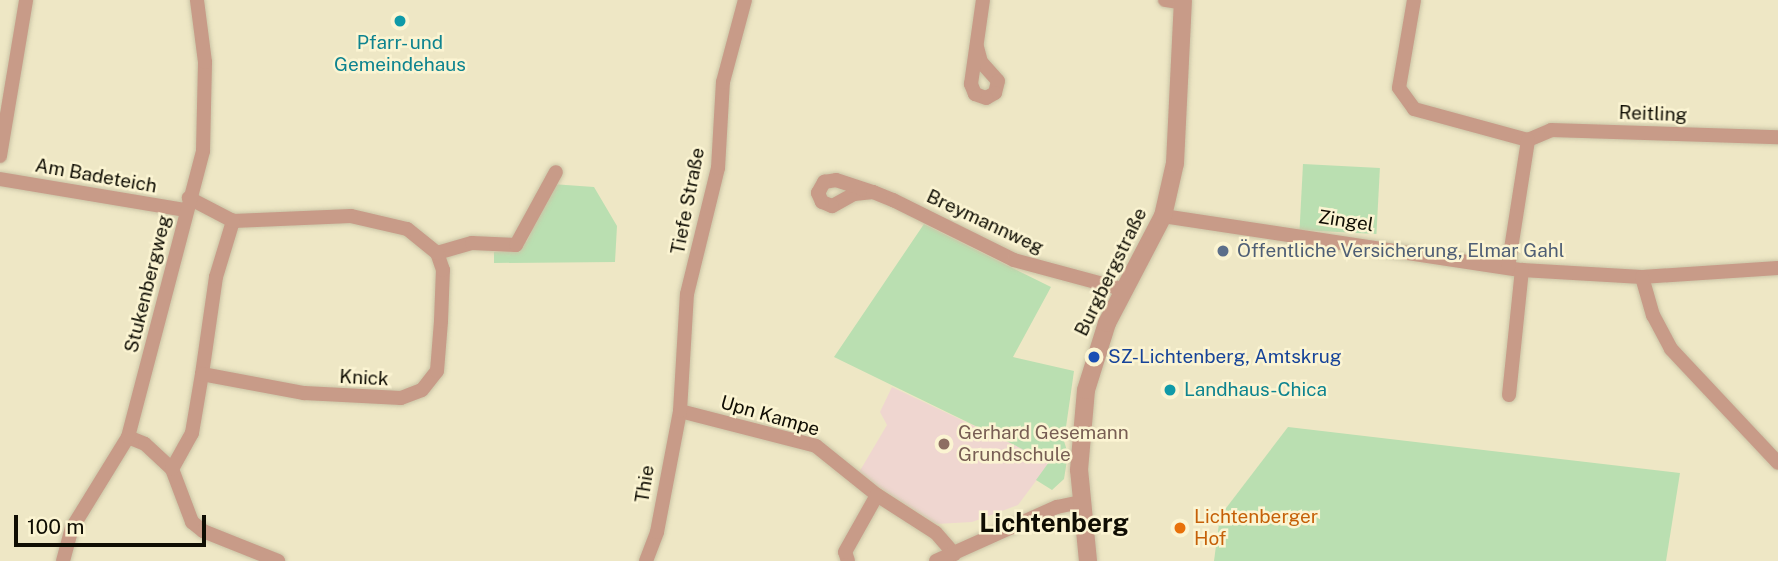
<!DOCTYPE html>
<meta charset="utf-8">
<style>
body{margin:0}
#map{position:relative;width:1778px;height:561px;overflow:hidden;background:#eee7c5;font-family:"Public Sans",sans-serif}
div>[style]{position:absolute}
.education>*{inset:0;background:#efd6d0}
.green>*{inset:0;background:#badfb1;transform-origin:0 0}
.roads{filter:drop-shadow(0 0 2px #cac4a6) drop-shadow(0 0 2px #cac4a6)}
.minor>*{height:14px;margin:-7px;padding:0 7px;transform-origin:7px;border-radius:7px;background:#c89b88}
.tertiary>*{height:18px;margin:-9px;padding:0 9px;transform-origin:9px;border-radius:9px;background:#c89b88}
.dots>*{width:19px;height:19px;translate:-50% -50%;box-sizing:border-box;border:4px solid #fbf4d2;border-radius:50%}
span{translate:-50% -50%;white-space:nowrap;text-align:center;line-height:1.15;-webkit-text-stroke:5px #fbf4d2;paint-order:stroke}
.culture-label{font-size:19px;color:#0d838f}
.left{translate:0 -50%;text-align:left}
.street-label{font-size:19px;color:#0f0d03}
.service-label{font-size:19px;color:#4e5e75}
.transit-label{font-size:19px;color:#164399}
.education-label{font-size:19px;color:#785e54}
.food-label{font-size:19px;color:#c56008}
.district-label{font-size:26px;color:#0f0d03;font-weight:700}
.scale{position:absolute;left:14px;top:515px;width:192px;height:32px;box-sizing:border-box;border:4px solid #0f0d03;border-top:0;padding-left:9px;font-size:21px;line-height:24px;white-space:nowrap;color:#0f0d03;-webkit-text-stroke:5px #fbf4d2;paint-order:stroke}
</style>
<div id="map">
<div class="education">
<div style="clip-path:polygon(892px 387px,1050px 462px,1018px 505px,972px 522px,936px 524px,858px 474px,887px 425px,880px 412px)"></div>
</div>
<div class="green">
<div style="left:1303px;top:164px;width:77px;height:66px;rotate:3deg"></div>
<div style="clip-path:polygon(552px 184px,594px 187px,617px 226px,615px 262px,494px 263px,494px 252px,512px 251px,527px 241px)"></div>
<div style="clip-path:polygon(924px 224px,1051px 287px,1013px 357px,1074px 371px,1064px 441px,1068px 454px,1064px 479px,1052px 490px,1036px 480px,1049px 462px,834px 357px)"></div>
<div style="clip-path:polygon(1288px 427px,1680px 473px,1666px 561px,1214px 561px,1220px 516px)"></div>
</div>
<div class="roads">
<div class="minor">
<div style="left:1165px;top:0;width:18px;rotate:9deg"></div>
<div style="left:1414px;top:0;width:89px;rotate:99.7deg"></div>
<div style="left:1399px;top:88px;width:26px;rotate:54deg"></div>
<div style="left:1414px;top:109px;width:118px;rotate:15.2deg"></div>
<div style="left:1528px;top:140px;width:25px;rotate:-23deg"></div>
<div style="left:1551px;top:130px;width:227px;rotate:1.8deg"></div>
<div style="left:977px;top:47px;width:16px;rotate:75deg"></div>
<div style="left:981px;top:62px;width:25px;rotate:48deg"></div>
<div style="left:998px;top:81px;width:12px;rotate:104deg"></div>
<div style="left:995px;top:93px;width:10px;rotate:151deg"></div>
<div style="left:986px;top:98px;width:12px;rotate:-160deg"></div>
<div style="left:975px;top:94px;width:11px;rotate:-112deg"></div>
<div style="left:971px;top:84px;width:85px;rotate:-81.9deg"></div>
<div style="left:0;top:156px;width:158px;rotate:-80.5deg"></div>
<div style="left:0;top:179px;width:189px;rotate:9.5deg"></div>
<div style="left:873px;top:192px;width:19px;rotate:174deg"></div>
<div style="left:854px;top:194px;width:25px;rotate:151deg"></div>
<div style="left:832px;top:206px;width:11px;rotate:-158deg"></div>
<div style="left:822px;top:202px;width:10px;rotate:-114deg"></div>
<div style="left:818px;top:193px;width:13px;rotate:-61deg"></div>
<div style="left:824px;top:182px;width:12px;rotate:-9deg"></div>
<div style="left:836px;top:180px;width:39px;rotate:18deg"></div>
<div style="left:873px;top:192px;width:22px;rotate:22deg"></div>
<div style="left:893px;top:200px;width:135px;rotate:26.4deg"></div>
<div style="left:1014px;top:260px;width:115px;rotate:15.1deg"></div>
<div style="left:1163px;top:216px;width:363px;rotate:8.6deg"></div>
<div style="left:1522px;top:270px;width:120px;rotate:3.3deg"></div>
<div style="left:1642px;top:277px;width:136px;rotate:-3.8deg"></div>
<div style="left:437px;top:253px;width:36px;rotate:-16deg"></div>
<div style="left:472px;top:243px;width:44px;rotate:2.6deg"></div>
<div style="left:516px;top:245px;width:83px;rotate:-61.3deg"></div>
<div style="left:1508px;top:268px;width:130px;rotate:-81.1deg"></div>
<div style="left:1642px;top:277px;width:40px;rotate:74deg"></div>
<div style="left:1653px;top:315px;width:38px;rotate:62deg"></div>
<div style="left:1671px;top:349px;width:156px;rotate:46.8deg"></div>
<div style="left:202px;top:374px;width:98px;rotate:-81.8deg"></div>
<div style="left:216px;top:277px;width:59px;rotate:-73.1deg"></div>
<div style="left:1509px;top:395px;width:126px;rotate:-84.1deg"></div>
<div style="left:680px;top:411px;width:140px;rotate:14.4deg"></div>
<div style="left:816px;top:446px;width:78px;rotate:38.8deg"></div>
<div style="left:877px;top:495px;width:70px;rotate:32.8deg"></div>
<div style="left:936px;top:533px;width:28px;rotate:49deg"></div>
<div style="left:128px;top:437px;width:18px;rotate:22deg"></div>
<div style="left:145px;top:444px;width:37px;rotate:43deg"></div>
<div style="left:172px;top:469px;width:57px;rotate:69.3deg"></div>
<div style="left:192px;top:522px;width:14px;rotate:39deg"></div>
<div style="left:203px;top:531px;width:81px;rotate:21.8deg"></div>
<div style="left:172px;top:469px;width:41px;rotate:-60.9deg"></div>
<div style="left:192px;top:433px;width:60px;rotate:-80.4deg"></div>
<div style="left:202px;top:374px;width:104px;rotate:10.6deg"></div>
<div style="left:304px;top:393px;width:97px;rotate:3deg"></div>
<div style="left:401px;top:398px;width:22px;rotate:-21deg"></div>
<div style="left:422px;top:390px;width:24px;rotate:-52deg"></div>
<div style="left:437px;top:371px;width:50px;rotate:-85.4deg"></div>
<div style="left:441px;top:321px;width:51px;rotate:-87.8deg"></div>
<div style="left:443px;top:270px;width:18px;rotate:-109deg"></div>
<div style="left:437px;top:253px;width:38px;rotate:-141deg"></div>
<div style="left:407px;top:229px;width:57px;rotate:-166.9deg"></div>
<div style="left:351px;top:216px;width:118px;rotate:177.6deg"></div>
<div style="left:233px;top:221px;width:50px;rotate:-152.4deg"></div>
<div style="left:63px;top:561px;width:34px;rotate:-75deg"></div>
<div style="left:72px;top:528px;width:107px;rotate:-58.4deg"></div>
<div style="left:128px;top:437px;width:296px;rotate:-75.3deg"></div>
<div style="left:203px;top:151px;width:89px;rotate:-88.7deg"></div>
<div style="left:205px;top:62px;width:63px;rotate:-97.4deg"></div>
<div style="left:646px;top:561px;width:31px;rotate:-69deg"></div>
<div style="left:657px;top:532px;width:123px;rotate:-79.2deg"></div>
<div style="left:680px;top:411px;width:117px;rotate:-86.6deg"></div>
<div style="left:687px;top:294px;width:130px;rotate:-76.2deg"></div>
<div style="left:718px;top:168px;width:86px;rotate:-86.7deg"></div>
<div style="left:723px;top:82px;width:85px;rotate:-75deg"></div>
<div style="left:848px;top:561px;width:9px;rotate:-108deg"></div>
<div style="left:845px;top:552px;width:65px;rotate:-60.7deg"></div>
<div style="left:936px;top:561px;width:133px;rotate:-24.1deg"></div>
<div style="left:1057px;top:507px;width:24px;rotate:-12deg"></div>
</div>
<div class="tertiary">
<div style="left:1088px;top:561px;width:91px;rotate:-95.6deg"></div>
<div style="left:1079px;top:470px;width:80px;rotate:-85deg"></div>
<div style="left:1086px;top:390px;width:70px;rotate:-72.6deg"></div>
<div style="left:1107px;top:323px;width:121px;rotate:-62.4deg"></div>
<div style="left:1163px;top:216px;width:54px;rotate:-77.2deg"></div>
<div style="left:1175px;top:163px;width:163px;rotate:-87.2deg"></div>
</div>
</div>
<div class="dots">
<div style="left:400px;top:21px;background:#0f9aa8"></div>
<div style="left:1223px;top:251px;background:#5c6f8a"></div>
<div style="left:1094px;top:357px;background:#1a4fb4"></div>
<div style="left:1170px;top:390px;background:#0f9aa8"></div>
<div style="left:944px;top:444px;background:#8d6e63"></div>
<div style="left:1180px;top:528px;background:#e8710a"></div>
</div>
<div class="culture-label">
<span style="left:400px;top:54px">Pfarr- und<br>Gemeindehaus</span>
<span class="left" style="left:1184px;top:390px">Landhaus-Chica</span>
</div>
<div class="street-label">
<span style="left:1653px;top:114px;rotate:2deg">Reitling</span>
<span style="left:96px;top:176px;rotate:10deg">Am Badeteich</span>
<span style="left:688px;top:201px;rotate:-79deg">Tiefe Straße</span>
<span style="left:1346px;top:221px;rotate:9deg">Zingel</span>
<span style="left:985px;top:222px;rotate:25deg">Breymannweg</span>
<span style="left:1111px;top:272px;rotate:-64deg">Burgbergstraße</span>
<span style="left:148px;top:284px;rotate:-76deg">Stukenbergweg</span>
<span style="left:364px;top:378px;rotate:3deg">Knick</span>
<span style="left:770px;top:416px;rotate:16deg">Upn Kampe</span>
<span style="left:645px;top:484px;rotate:-81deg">Thie</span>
</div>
<div class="service-label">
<span class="left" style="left:1237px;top:251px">Öffentliche Versicherung, Elmar Gahl</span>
</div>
<div class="transit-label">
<span class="left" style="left:1108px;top:357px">SZ-Lichtenberg, Amtskrug</span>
</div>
<div class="education-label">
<span class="left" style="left:958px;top:444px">Gerhard Gesemann<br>Grundschule</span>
</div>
<div class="food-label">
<span class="left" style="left:1194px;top:528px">Lichtenberger<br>Hof</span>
</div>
<div class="district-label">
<span style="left:1054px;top:523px">Lichtenberg</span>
</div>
<div class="scale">100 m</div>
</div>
